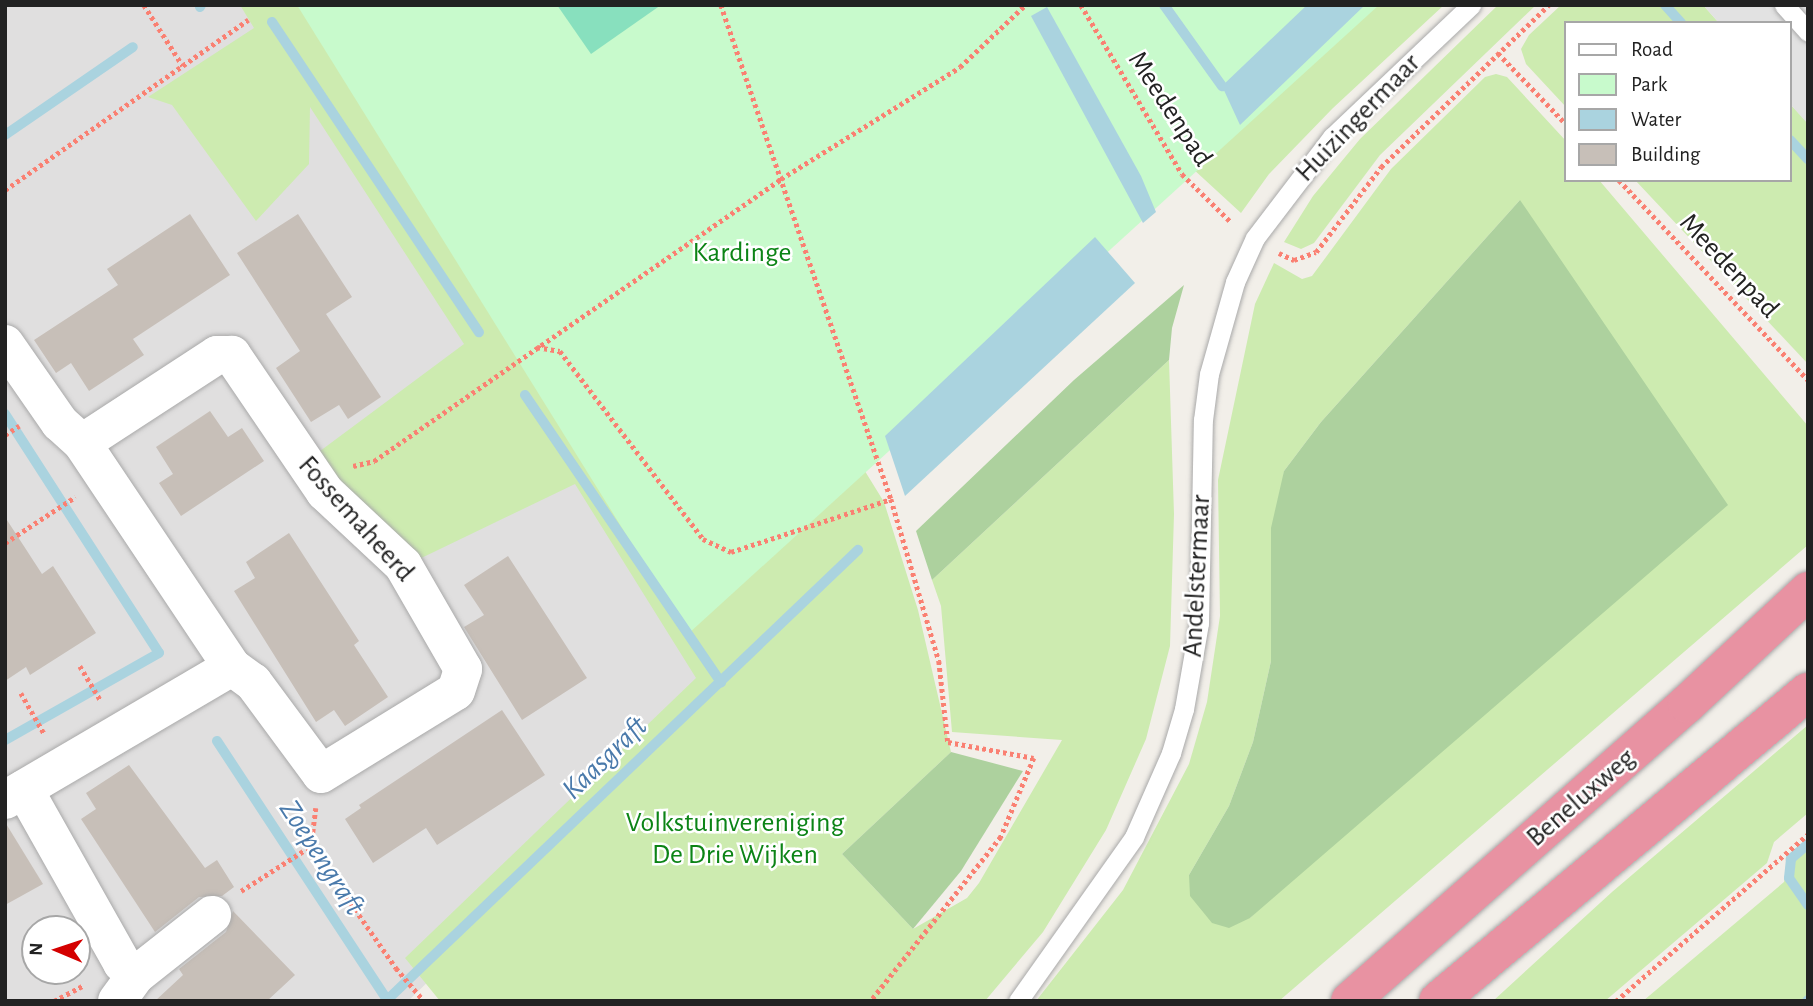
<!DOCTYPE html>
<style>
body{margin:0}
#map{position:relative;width:1813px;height:1006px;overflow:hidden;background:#f2efe9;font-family:"Alegreya Sans",sans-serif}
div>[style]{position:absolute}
.residential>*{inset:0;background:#e0dfdf}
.grass>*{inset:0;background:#cdebb0}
.forest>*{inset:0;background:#add19e}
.park>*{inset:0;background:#c8facc}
.pitch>*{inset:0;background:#88e0be}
.parking>*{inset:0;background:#e2e2e2}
.water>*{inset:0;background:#aad3df}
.stream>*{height:10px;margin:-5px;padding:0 5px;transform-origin:5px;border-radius:5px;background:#aad3df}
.building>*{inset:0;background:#c7bfb8}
.path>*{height:4.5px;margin-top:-2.25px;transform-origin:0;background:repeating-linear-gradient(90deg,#fa8072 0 3.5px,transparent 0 7px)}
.roads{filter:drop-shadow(0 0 2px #a9a9a9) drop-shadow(0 0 2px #a9a9a9)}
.lane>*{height:19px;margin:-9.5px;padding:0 9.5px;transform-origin:9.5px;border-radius:9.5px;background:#fff}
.street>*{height:38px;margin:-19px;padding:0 19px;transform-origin:19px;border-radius:19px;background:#fff}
.highway>*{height:38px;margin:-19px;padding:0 19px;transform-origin:19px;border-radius:19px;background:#e892a2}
span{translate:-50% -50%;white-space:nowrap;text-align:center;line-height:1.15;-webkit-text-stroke:5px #fff;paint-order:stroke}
.street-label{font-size:28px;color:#222}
.park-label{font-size:28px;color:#0c8416}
.water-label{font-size:30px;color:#4a7aab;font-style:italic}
.frame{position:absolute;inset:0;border:7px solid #222;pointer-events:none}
.legend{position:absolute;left:1564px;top:21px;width:228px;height:161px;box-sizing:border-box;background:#fff;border:2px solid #a7a7a7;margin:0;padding:9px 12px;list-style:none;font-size:21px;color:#222}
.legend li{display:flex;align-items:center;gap:14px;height:35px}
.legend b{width:35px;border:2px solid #a7a7a7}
.north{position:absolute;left:21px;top:915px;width:70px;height:70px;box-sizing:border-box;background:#fff;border:2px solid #a7a7a7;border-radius:50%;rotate:272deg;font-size:19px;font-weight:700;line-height:28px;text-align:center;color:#222}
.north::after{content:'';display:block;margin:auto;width:24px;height:32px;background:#d40000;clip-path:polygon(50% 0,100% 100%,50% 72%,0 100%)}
</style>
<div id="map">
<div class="residential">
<div style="clip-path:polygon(evenodd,5px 5px,258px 5px,710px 678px,717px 703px,408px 1001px,5px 1001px,5px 5px,35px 929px,77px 929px,77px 971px,35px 971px,35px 929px)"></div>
</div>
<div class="grass">
<div style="clip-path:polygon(240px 5px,700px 5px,855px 455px,884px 502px,918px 610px,951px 752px,842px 854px,913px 929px,967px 898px,979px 883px,1062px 740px,952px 732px,941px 606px,932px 580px,1169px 360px,1174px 514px,1170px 646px,1146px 739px,1106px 830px,1043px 932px,985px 1001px,440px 1001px,405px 958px,696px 678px,575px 484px,411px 563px,308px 460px,464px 344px,310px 107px,309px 164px,256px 221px,172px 105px,148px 97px,254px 28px)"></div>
<div style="clip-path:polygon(1365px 5px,1444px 5px,1333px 108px,1269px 174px,1241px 213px,1192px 168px)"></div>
<div style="clip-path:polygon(1498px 5px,1536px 5px,1380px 155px,1314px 243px,1301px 249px,1284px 242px,1313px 196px,1360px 139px)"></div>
<div style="clip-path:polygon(1561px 5px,1703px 5px,1719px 23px,1566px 23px,1566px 107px,1526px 64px,1521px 49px,1529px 35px)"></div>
<div style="clip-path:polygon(evenodd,1496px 74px,1507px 77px,1566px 141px,1566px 180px,1599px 180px,1808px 426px,1808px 545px,1279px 1001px,1036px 1001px,1123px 890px,1189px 764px,1207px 702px,1220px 616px,1218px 480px,1255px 304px,1274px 263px,1302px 279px,1312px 276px,1391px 169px,1485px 77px,1496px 74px,1520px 200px,1260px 908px,1250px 918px,1189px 875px,1229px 806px,1253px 742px,1271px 661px,1284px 471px,1321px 422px,1520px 200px)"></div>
<div style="clip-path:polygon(1790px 104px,1808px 123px,1808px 364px,1635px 180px,1790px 180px)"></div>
<div style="clip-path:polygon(1808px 725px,1808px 813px,1774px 842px,1767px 863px,1605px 1001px,1493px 1001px,1612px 892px)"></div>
<div style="clip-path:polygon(1808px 841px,1808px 1001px,1643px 1001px,1784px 882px,1789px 857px)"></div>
</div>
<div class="forest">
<div style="clip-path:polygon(1520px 200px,1728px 505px,1250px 918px,1229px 928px,1212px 923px,1190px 896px,1189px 875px,1229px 806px,1253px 742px,1271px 661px,1271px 528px,1284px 471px,1321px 422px)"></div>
<div style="clip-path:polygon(1184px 285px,1172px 328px,1169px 360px,932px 580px,916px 531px,1074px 380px)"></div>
<div style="clip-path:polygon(951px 752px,1023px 771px,961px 871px,913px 929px,842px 854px)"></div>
</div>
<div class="park">
<div style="clip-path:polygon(297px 5px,1379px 5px,688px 634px)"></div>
</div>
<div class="pitch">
<div style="clip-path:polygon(557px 5px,661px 5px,591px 54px)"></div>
</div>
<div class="parking">
<div style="clip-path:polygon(1703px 5px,1808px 5px,1807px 123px,1790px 104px,1790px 23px,1719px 23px)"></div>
</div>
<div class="water">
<div style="clip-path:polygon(1307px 5px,1365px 5px,1240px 125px,1222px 86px)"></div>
<div style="clip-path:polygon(1047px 7px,1141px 176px,1156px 212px,1143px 223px,1031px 16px)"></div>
<div style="clip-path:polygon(1095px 237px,1135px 283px,905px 496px,885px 436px)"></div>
</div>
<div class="stream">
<div style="left:1164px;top:5px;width:100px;rotate:54.4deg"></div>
<div style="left:1665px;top:5px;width:24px;rotate:48deg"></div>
<div style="left:200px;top:7px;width:2px;rotate:-63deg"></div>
<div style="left:272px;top:22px;width:373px;rotate:56.3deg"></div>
<div style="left:5px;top:135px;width:155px;rotate:-34.5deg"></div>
<div style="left:1790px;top:140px;width:26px;rotate:47deg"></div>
<div style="left:525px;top:395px;width:348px;rotate:55.7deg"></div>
<div style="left:5px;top:414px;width:284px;rotate:57.2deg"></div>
<div style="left:159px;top:653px;width:177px;rotate:150.5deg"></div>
<div style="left:217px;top:741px;width:310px;rotate:56.7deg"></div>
<div style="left:1808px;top:844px;width:23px;rotate:139deg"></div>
<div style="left:1791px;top:859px;width:19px;rotate:96deg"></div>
<div style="left:1789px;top:878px;width:33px;rotate:55deg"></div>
<div style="left:386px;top:1001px;width:653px;rotate:-43.7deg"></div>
<div style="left:1807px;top:1001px;width:1px;rotate:-45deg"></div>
</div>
<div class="building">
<div style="clip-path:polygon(190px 214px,230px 275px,133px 339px,144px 355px,89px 391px,71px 363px,56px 373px,34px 340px,118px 285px,107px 269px)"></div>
<div style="clip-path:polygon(298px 214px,352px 297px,326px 314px,381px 397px,348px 419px,339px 405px,311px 422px,276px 368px,300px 351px,237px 253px)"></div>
<div style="clip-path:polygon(210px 411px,228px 437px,242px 428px,264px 461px,181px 516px,159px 483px,173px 474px,156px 447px)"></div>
<div style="clip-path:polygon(5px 517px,42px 574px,53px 566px,96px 633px,30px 675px,26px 667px,5px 681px)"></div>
<div style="clip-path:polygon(289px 533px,359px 641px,354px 645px,388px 697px,345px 726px,334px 710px,316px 722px,234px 591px,255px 578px,246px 562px)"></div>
<div style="clip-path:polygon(508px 556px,587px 678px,522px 720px,464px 627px,484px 615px,464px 585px)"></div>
<div style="clip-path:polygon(502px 710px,545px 775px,437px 845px,426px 828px,373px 863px,345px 819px,361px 808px,359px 805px)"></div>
<div style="clip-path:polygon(129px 765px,205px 868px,217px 860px,234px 887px,222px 896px,199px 897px,155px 932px,81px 819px,96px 809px,86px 793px)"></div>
<div style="clip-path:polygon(5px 822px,43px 884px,5px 905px)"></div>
<div style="clip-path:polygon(233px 911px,295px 975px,267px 1001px,155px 1001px,183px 975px,179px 969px,226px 932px)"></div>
</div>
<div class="path">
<div style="left:144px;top:5px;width:72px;rotate:57.4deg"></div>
<div style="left:721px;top:5px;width:522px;rotate:71.01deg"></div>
<div style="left:891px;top:499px;width:169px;rotate:73.5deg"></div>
<div style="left:939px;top:661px;width:81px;rotate:83.7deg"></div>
<div style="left:948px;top:742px;width:87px;rotate:10.5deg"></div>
<div style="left:1034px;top:758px;width:86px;rotate:112.7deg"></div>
<div style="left:1001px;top:837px;width:209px;rotate:128.4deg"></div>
<div style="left:1081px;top:5px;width:197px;rotate:59.1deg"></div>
<div style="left:1182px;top:174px;width:69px;rotate:44.4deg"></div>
<div style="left:1498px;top:53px;width:98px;rotate:46.2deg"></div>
<div style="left:1619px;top:180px;width:275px;rotate:46.6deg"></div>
<div style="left:5px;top:190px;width:297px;rotate:-35deg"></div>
<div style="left:1279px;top:253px;width:17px;rotate:25deg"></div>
<div style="left:1294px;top:260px;width:23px;rotate:-20deg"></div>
<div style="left:1316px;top:252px;width:107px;rotate:-52.6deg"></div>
<div style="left:1381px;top:167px;width:233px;rotate:-44deg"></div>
<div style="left:537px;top:347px;width:23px;rotate:10deg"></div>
<div style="left:560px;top:351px;width:236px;rotate:52.7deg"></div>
<div style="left:703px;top:539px;width:31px;rotate:25deg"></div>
<div style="left:731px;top:552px;width:169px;rotate:-18.3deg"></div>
<div style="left:5px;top:435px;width:17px;rotate:-33deg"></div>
<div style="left:353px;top:466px;width:22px;rotate:-13deg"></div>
<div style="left:374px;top:461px;width:495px;rotate:-34.7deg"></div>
<div style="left:781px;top:179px;width:211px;rotate:-32deg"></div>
<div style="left:960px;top:67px;width:90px;rotate:-43.6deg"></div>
<div style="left:5px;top:543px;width:84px;rotate:-33.3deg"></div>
<div style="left:80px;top:666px;width:41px;rotate:59deg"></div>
<div style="left:21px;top:693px;width:48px;rotate:60.3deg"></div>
<div style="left:316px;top:808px;width:38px;rotate:97deg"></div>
<div style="left:311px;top:846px;width:149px;rotate:55.1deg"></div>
<div style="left:396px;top:968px;width:43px;rotate:49.7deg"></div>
<div style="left:241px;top:891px;width:83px;rotate:-32.7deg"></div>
<div style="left:54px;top:1001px;width:32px;rotate:-28deg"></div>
<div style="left:1616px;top:1001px;width:254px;rotate:-41deg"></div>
</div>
<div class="roads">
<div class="lane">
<div style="left:1784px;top:5px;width:36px;rotate:48deg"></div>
<div style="left:1018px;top:1001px;width:201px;rotate:-54.7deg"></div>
<div style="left:1134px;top:837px;width:92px;rotate:-66.2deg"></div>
<div style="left:1171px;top:753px;width:46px;rotate:-73.5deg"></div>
<div style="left:1184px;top:709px;width:87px;rotate:-80.1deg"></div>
<div style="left:1199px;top:623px;width:203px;rotate:-88.9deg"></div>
<div style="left:1203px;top:420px;width:46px;rotate:-82.6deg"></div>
<div style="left:1209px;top:374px;width:96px;rotate:-74.2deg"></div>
<div style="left:1235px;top:282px;width:48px;rotate:-65.6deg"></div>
<div style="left:1255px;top:238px;width:127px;rotate:-52.7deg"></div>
<div style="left:1332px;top:137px;width:192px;rotate:-43.5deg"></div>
</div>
<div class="street">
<div style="left:5px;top:344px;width:96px;rotate:55.2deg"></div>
<div style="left:60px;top:423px;width:30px;rotate:42deg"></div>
<div style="left:82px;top:443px;width:270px;rotate:56.2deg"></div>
<div style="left:232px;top:667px;width:26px;rotate:36deg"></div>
<div style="left:253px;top:682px;width:114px;rotate:53.5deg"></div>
<div style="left:321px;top:774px;width:158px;rotate:-31.6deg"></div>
<div style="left:456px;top:691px;width:23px;rotate:-72deg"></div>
<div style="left:463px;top:669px;width:120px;rotate:-120deg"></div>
<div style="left:403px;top:565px;width:107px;rotate:-136.9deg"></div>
<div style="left:325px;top:492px;width:166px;rotate:-124.2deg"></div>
<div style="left:232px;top:355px;width:15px;rotate:180deg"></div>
<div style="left:217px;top:355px;width:161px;rotate:146.9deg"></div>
<div style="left:24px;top:789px;width:200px;rotate:60.6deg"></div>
<div style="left:122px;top:963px;width:18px;rotate:41deg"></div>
<div style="left:136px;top:975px;width:97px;rotate:-38.3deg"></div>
<div style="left:5px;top:800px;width:263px;rotate:-30.4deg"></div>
<div style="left:117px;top:1001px;width:32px;rotate:-54deg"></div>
</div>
<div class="highway">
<div style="left:1350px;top:1001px;width:449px;rotate:-41.4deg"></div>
<div style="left:1687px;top:704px;width:166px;rotate:-43deg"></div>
<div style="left:1438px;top:1001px;width:482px;rotate:-39.9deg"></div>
</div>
</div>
<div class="street-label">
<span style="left:1170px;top:109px;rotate:57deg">Meedenpad</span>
<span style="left:1358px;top:118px;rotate:-46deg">Huizingermaar</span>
<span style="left:1729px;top:266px;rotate:47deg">Meedenpad</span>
<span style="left:356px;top:519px;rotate:48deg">Fossemaheerd</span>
<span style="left:1197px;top:576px;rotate:-87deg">Andelstermaar</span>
<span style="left:1581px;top:798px;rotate:-41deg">Beneluxweg</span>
</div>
<div class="park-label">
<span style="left:742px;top:253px">Kardinge</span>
<span style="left:735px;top:839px">Volkstuinvereniging<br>De Drie Wijken</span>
</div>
<div class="water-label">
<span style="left:605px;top:758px;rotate:-44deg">Kaasgraft</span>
<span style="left:322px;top:858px;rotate:57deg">Zoepengraft</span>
</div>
<div class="frame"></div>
<ul class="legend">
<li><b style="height:9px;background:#fff"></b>Road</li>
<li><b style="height:19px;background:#c8facc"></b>Park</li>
<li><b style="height:19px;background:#aad3df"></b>Water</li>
<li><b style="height:19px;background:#c7bfb8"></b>Building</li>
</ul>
<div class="north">N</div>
</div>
